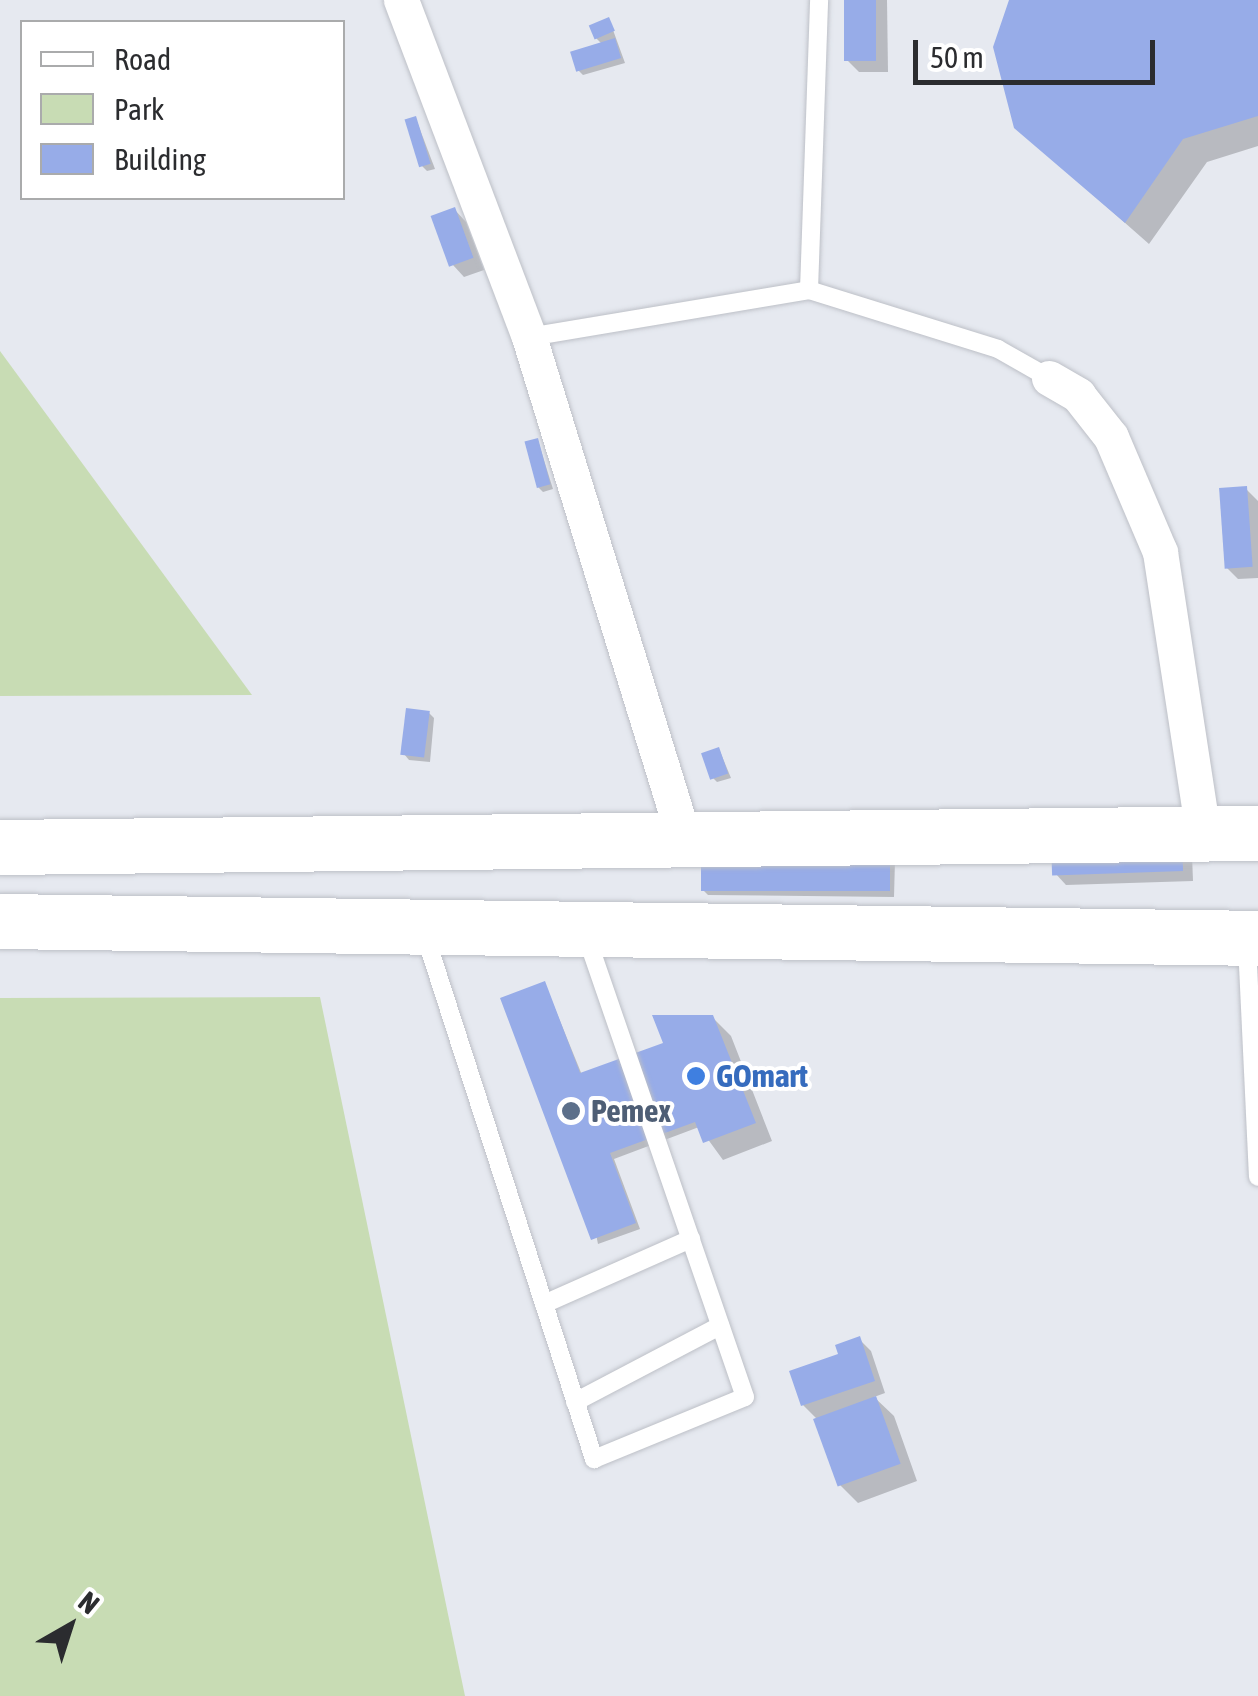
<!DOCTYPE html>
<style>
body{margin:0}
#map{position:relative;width:1258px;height:1696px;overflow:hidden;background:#e6e9f0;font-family:"Asap Condensed",sans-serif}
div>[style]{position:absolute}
.green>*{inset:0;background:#c8dcb4}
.shadow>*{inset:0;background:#0003}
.building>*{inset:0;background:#97ace8;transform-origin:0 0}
.roads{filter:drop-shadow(0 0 2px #bdc0c7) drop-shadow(0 0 2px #bdc0c7)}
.service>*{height:18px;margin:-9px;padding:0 9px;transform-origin:9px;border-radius:9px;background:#fff}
.minor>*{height:35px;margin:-17.5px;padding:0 17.5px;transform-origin:17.5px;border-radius:17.5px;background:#fff}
.trunk>*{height:55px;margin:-27.5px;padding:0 27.5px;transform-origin:27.5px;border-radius:27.5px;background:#fff}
.dots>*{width:28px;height:28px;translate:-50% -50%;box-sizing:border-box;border:5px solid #fff;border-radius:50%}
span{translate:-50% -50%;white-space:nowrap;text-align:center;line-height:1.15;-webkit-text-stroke:8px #fff;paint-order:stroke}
.shop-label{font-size:32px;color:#366cbe;font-weight:700}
.left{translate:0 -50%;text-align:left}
.service-label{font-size:32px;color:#4e5e75;font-weight:700}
.legend{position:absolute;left:20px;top:20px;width:325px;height:180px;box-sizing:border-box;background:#fff;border:2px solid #aaabac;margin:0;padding:12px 18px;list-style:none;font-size:30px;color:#2b2c2f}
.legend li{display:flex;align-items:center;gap:20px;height:50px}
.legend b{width:50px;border:2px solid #aaabac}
.north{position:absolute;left:20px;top:1576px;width:100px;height:100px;-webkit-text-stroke:8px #fff;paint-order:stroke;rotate:39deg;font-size:28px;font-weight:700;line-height:40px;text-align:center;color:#2b2c2f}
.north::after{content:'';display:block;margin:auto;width:35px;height:45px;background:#2b2c2f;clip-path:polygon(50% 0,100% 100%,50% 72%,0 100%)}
.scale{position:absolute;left:913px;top:40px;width:242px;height:45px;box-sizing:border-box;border:5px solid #2b2c2f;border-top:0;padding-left:12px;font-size:30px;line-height:35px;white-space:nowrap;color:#2b2c2f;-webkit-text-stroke:8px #fff;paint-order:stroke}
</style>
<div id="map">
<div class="green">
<div style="clip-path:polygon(0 351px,252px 695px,0 696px)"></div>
<div style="clip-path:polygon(320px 997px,465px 1696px,0 1696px,0 998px)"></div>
</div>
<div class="shadow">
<div style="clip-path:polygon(846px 0,887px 0,888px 72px,859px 72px,847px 60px)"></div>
<div style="clip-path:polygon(1012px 0,1258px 0,1258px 146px,1207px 162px,1149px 244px,1016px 127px)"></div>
<div style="clip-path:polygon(609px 19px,625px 63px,583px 75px,578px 70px,602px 44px,595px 37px)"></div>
<div style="clip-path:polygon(416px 119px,435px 169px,427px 171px,422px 166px)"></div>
<div style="clip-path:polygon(455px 210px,466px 222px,484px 270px,464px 277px,453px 265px)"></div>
<div style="clip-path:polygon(538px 441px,553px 489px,543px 492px,538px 487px)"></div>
<div style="clip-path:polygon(1246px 489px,1258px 501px,1258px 578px,1238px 579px,1226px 567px)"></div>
<div style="clip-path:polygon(429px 713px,434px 718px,430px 762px,409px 760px,404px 754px)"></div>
<div style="clip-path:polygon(719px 749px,731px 778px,717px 782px,712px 777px)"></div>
<div style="clip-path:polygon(1192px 855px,1193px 881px,1066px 885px,1055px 873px)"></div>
<div style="clip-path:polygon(895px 860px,894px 897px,708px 895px,703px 890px)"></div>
<div style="clip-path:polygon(545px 984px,582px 1075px,666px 1044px,712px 1017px,731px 1036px,772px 1141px,723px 1160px,699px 1127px,614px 1159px,640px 1229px,598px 1244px)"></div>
<div style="clip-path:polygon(859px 1339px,871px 1351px,885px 1393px,874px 1397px,894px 1416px,917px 1481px,858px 1503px,840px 1485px,817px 1419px,803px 1405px)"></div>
</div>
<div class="building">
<div style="left:844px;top:0;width:32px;height:61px"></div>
<div style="clip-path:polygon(1009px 0,1258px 0,1258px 116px,1183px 139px,1125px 223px,1014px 128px,993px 47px)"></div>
<div style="left:609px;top:17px;width:15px;height:22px;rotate:67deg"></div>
<div style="left:615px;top:38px;width:21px;height:47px;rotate:73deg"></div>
<div style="left:416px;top:116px;width:50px;height:12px;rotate:73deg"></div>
<div style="left:455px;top:207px;width:54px;height:26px;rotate:70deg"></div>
<div style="left:538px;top:438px;width:48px;height:14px;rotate:75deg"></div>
<div style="left:1247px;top:486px;width:81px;height:28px;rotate:86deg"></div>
<div style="left:406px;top:708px;width:24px;height:47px;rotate:7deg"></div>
<div style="left:719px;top:747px;width:28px;height:19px;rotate:71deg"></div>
<div style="left:1182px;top:841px;width:30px;height:131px;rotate:88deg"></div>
<div style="left:701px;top:851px;width:189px;height:40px"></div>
<div style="clip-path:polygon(545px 981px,580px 1073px,663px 1043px,652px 1015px,713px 1015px,756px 1123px,703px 1143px,695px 1122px,610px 1153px,636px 1223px,591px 1240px,500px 998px)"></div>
<div style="clip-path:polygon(860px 1336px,875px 1381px,801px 1406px,789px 1371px,838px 1354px,835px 1345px)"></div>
<div style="left:876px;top:1396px;width:72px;height:67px;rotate:70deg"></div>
</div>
<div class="roads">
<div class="service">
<div style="left:809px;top:290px;width:290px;rotate:-88deg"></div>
<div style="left:529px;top:337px;width:284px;rotate:-9.5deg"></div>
<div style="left:809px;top:290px;width:198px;rotate:17.3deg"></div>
<div style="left:998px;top:349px;width:59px;rotate:29.6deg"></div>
<div style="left:424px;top:932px;width:554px;rotate:72.12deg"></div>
<div style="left:594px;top:1459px;width:163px;rotate:-22.3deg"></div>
<div style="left:745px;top:1397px;width:486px;rotate:-109deg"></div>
<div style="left:1247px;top:944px;width:233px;rotate:87.3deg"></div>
<div style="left:544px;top:1304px;width:161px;rotate:-23.9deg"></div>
<div style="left:575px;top:1402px;width:164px;rotate:-27.7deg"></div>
</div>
<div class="minor">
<div style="left:401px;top:0;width:360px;rotate:69.2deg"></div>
<div style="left:529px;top:337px;width:521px;rotate:72.82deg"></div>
<div style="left:1049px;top:378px;width:34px;rotate:30deg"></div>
<div style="left:1078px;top:395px;width:53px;rotate:51.8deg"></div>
<div style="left:1111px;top:437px;width:125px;rotate:66.9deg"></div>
<div style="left:1160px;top:552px;width:285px;rotate:81.3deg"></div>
</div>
<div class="trunk">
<div style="left:0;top:847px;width:1258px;rotate:-0.64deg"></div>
<div style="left:0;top:921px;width:1258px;rotate:0.77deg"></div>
</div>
</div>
<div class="dots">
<div style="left:696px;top:1076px;background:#3f7fe0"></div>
<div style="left:571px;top:1111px;background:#5c6f8a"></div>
</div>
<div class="shop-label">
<span class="left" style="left:716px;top:1076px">GOmart</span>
</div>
<div class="service-label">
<span class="left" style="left:591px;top:1111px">Pemex</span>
</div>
<ul class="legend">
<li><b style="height:12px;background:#fff"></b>Road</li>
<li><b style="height:28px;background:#c8dcb4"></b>Park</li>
<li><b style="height:28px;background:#97ace8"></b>Building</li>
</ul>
<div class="north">N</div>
<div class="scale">50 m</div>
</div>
